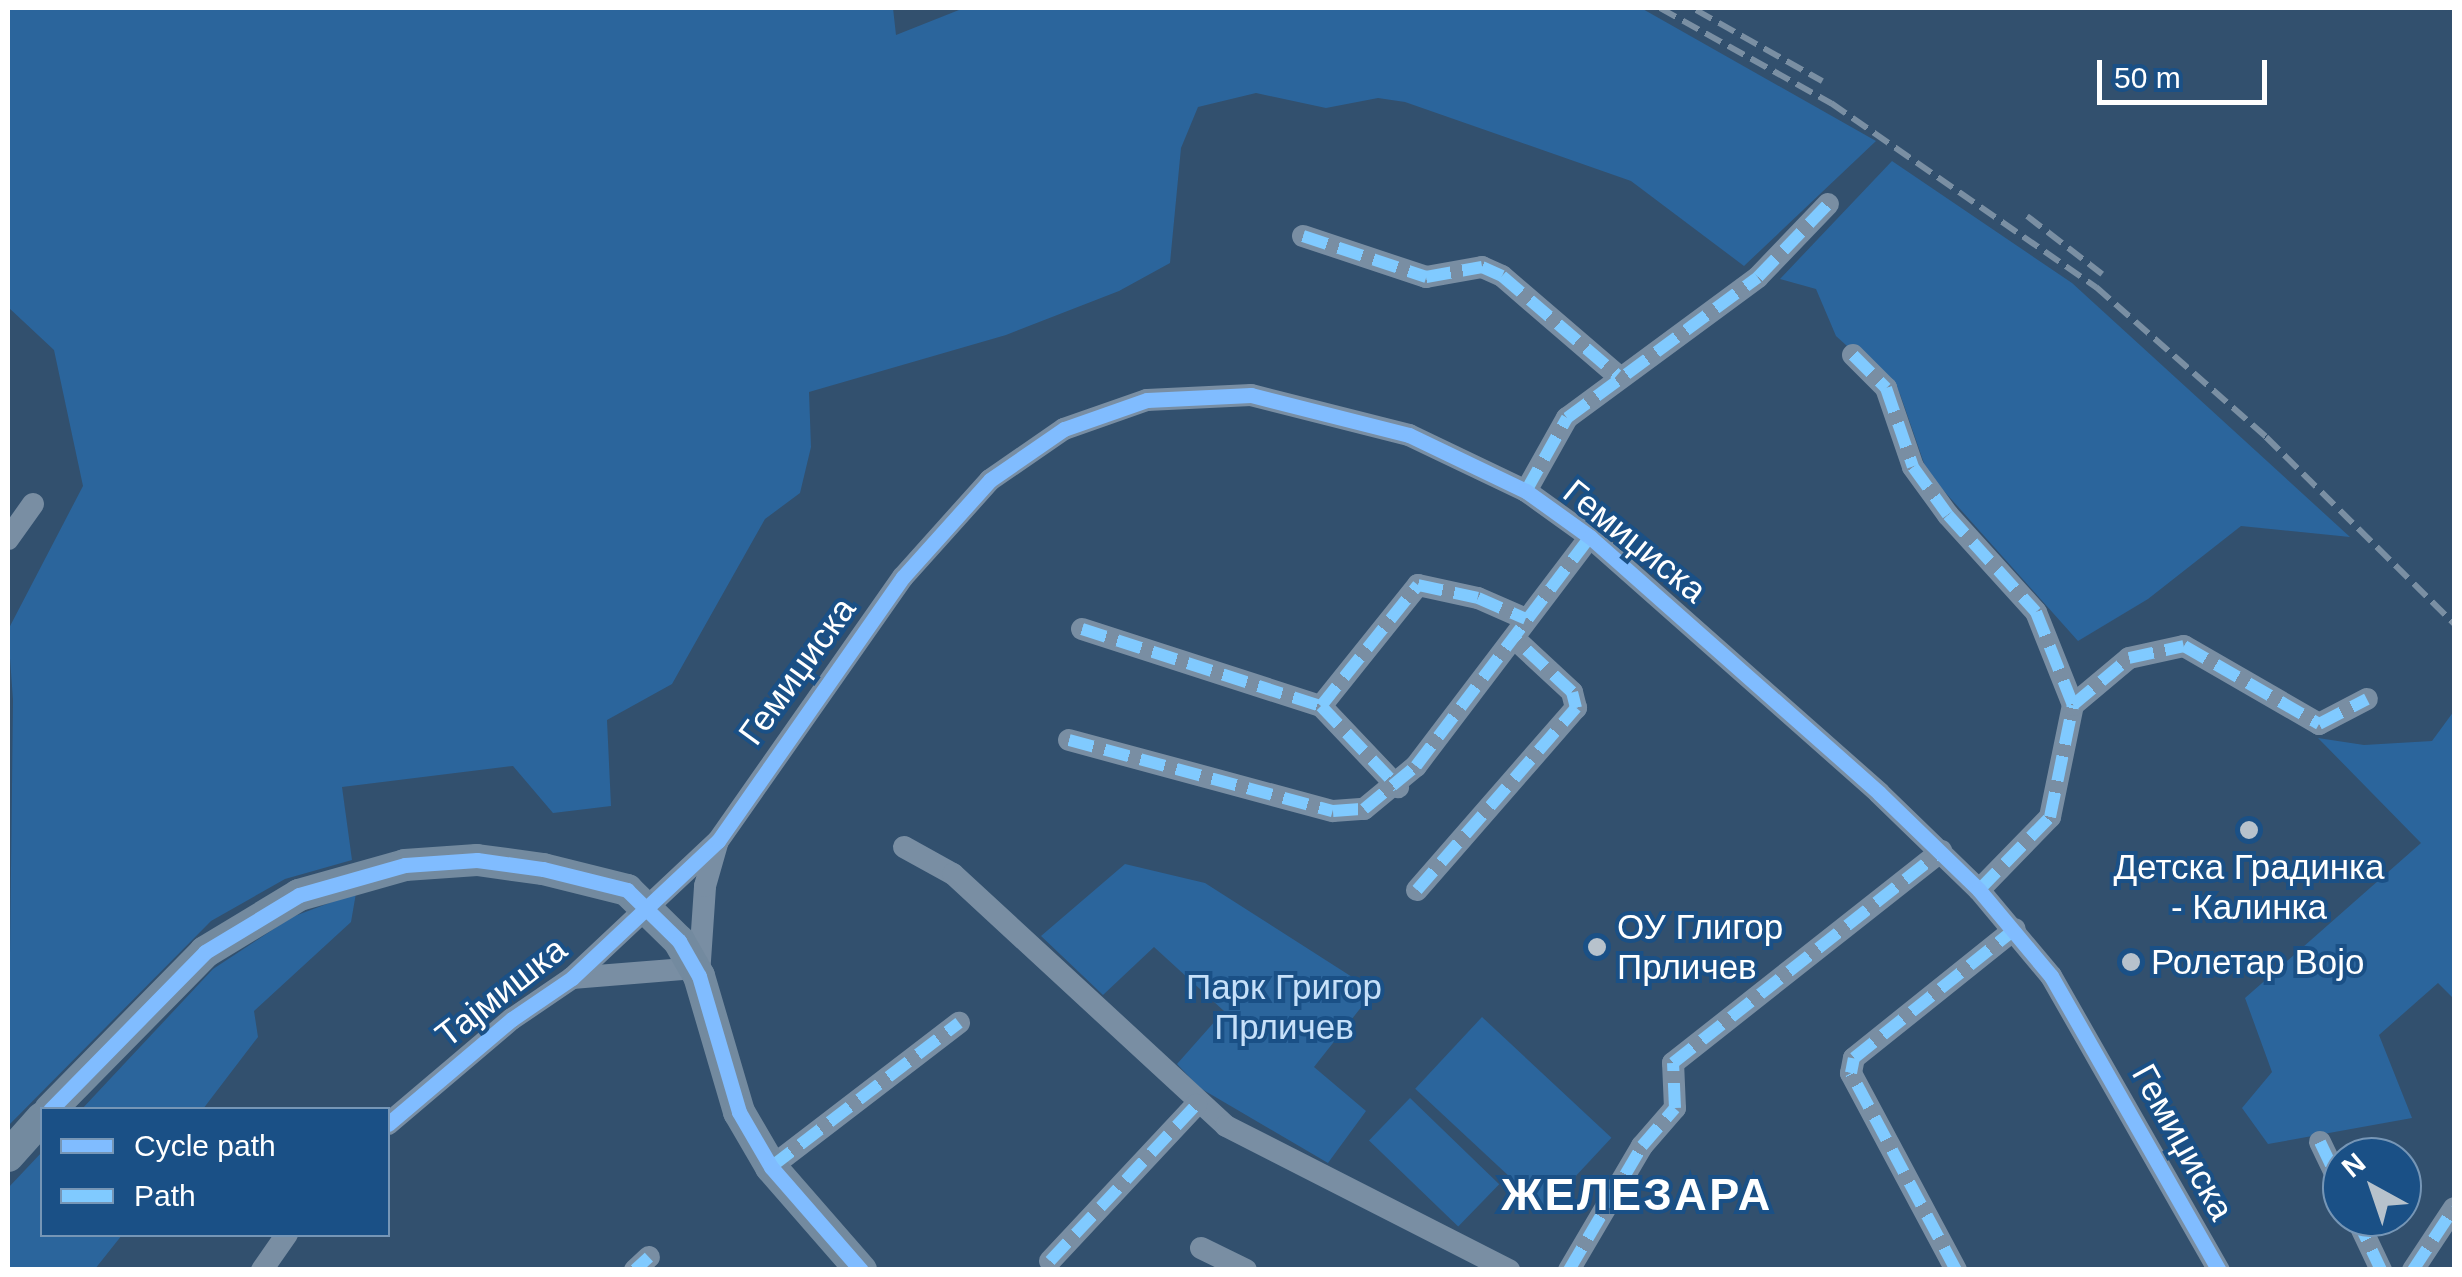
<!DOCTYPE html>
<meta charset="utf-8">
<style>
body{margin:0}
#map{position:relative;width:2462px;height:1277px;overflow:hidden;background:#32506e;font-family:Arial,sans-serif}
div>[style]{position:absolute}
.green>*{inset:0;background:#2b659c;transform-origin:0 0}
.street>*{height:22px;margin:-11px;padding:0 11px;transform-origin:11px;border-radius:11px;background:#798ea3}
.secondary>*{height:32px;margin:-16px;padding:0 16px;transform-origin:16px;border-radius:16px;background:#738a9f}
.rail>*{height:6px;margin-top:-3px;transform-origin:0;background:repeating-linear-gradient(90deg,#7a8fa3 0 18px,transparent 0 26px)}
.quiet>*{height:12px;margin-top:-6px;transform-origin:0;background:repeating-linear-gradient(90deg,#80caff 0 25px,transparent 0 37px)}
.cycleway>*{height:15px;margin:-7.5px;padding:0 7.5px;transform-origin:7.5px;border-radius:7.5px;background:#80bcff}
.dots>*{width:28px;height:28px;translate:-50% -50%;box-sizing:border-box;border:5px solid #1a5086;border-radius:50%}
span{translate:-50% -50%;white-space:nowrap;text-align:center;line-height:1.15;-webkit-text-stroke:8px #1a5086;paint-order:stroke}
.street-label{font-size:35px;color:#fff}
.poi-label{font-size:35px;color:#fff}
.left{translate:0 -50%;text-align:left}
.park-label{font-size:35px;color:#c6e0f9}
.district-label{font-size:45px;color:#fff;font-weight:700;letter-spacing:2.5px}
.frame{position:absolute;inset:0;border:10px solid #fff;pointer-events:none}
.legend{position:absolute;left:40px;top:1107px;width:350px;height:130px;box-sizing:border-box;background:#1a5086;border:2px solid #7696b6;margin:0;padding:12px 18px;list-style:none;font-size:30px;color:#fff}
.legend li{display:flex;align-items:center;gap:20px;height:50px}
.legend b{width:50px;border:2px solid #7696b6}
.north{position:absolute;left:2322px;top:1137px;width:100px;height:100px;box-sizing:border-box;background:#1a5086;border:2px solid #7696b6;border-radius:50%;rotate:320deg;font-size:28px;font-weight:700;line-height:40px;text-align:center;color:#fff}
.north::after{content:'';display:block;margin:auto;width:35px;height:45px;background:#b7c2cc;clip-path:polygon(50% 0,100% 100%,50% 72%,0 100%)}
.scale{position:absolute;left:2097px;top:60px;width:170px;height:45px;box-sizing:border-box;border:5px solid #fff;border-top:0;padding-left:12px;font-size:30px;line-height:35px;white-space:nowrap;color:#fff;-webkit-text-stroke:8px #1a5086;paint-order:stroke}
</style>
<div id="map">
<div class="green">
<div style="clip-path:polygon(8px 8px,893px 8px,896px 35px,964px 8px,1641px 8px,1876px 141px,1744px 266px,1631px 181px,1405px 102px,1378px 98px,1326px 108px,1256px 93px,1198px 107px,1181px 148px,1170px 263px,1119px 291px,1006px 335px,809px 392px,811px 447px,800px 493px,765px 519px,672px 684px,607px 720px,611px 806px,553px 813px,513px 766px,342px 787px,352px 860px,285px 879px,211px 921px,8px 1126px,13px 700px,8px 630px,83px 486px,54px 350px,8px 307px)"></div>
<div style="clip-path:polygon(1892px 161px,2072px 283px,2350px 537px,2241px 526px,2148px 599px,2078px 641px,1927px 472px,1900px 394px,1836px 336px,1816px 289px,1780px 279px)"></div>
<div style="clip-path:polygon(2454px 711px,2454px 999px,2438px 983px,2379px 1035px,2412px 1118px,2268px 1144px,2242px 1108px,2272px 1072px,2245px 998px,2421px 843px,2318px 738px,2364px 745px,2432px 741px)"></div>
<div style="clip-path:polygon(1125px 864px,1205px 883px,1374px 991px,1314px 1067px,1366px 1111px,1328px 1163px,1200px 1088px,1177px 1064px,1224px 1011px,1154px 947px,1103px 995px,1041px 936px)"></div>
<div style="clip-path:polygon(356px 893px,351px 922px,254px 1011px,258px 1037px,203px 1109px,81px 1110px,213px 969px,292px 917px)"></div>
<div style="left:1482px;top:1017px;width:177px;height:98px;rotate:43deg"></div>
<div style="left:1410px;top:1098px;width:124px;height:59px;rotate:44deg"></div>
<div style="clip-path:polygon(42px 1152px,42px 1234px,122px 1235px,95px 1269px,8px 1269px,8px 1188px)"></div>
</div>
<div class="street">
<div style="left:1303px;top:236px;width:130px;rotate:18.4deg"></div>
<div style="left:1426px;top:277px;width:57px;rotate:-10.1deg"></div>
<div style="left:1482px;top:267px;width:22px;rotate:24deg"></div>
<div style="left:1502px;top:276px;width:152px;rotate:40.7deg"></div>
<div style="left:1853px;top:355px;width:47px;rotate:45deg"></div>
<div style="left:1886px;top:388px;width:83px;rotate:71.1deg"></div>
<div style="left:1913px;top:467px;width:59px;rotate:53.9deg"></div>
<div style="left:1948px;top:515px;width:131px;rotate:47.8deg"></div>
<div style="left:2036px;top:612px;width:100px;rotate:68.3deg"></div>
<div style="left:1526px;top:491px;width:84px;rotate:-60.7deg"></div>
<div style="left:1567px;top:418px;width:237px;rotate:-36.4deg"></div>
<div style="left:1758px;top:277px;width:101px;rotate:-46.2deg"></div>
<div style="left:8px;top:539px;width:43px;rotate:-54.5deg"></div>
<div style="left:1082px;top:629px;width:251px;rotate:17.9deg"></div>
<div style="left:1321px;top:706px;width:112px;rotate:46.5deg"></div>
<div style="left:1321px;top:706px;width:155px;rotate:-51.3deg"></div>
<div style="left:1418px;top:585px;width:61px;rotate:12.2deg"></div>
<div style="left:1478px;top:598px;width:52px;rotate:23.6deg"></div>
<div style="left:1069px;top:740px;width:273px;rotate:15.1deg"></div>
<div style="left:1333px;top:811px;width:31px;rotate:-4deg"></div>
<div style="left:1364px;top:809px;width:67px;rotate:-39.6deg"></div>
<div style="left:1416px;top:766px;width:288px;rotate:-52.8deg"></div>
<div style="left:904px;top:847px;width:56px;rotate:28.9deg"></div>
<div style="left:953px;top:874px;width:372px;rotate:42.7deg"></div>
<div style="left:1226px;top:1126px;width:318px;rotate:27deg"></div>
<div style="left:1417px;top:890px;width:242px;rotate:-48.9deg"></div>
<div style="left:1576px;top:708px;width:16px;rotate:-104deg"></div>
<div style="left:1572px;top:692px;width:76px;rotate:-137.1deg"></div>
<div style="left:1979px;top:890px;width:102px;rotate:-45.8deg"></div>
<div style="left:2050px;top:817px;width:114px;rotate:-78.4deg"></div>
<div style="left:2073px;top:705px;width:73px;rotate:-40deg"></div>
<div style="left:2129px;top:658px;width:56px;rotate:-12.3deg"></div>
<div style="left:2184px;top:646px;width:156px;rotate:30deg"></div>
<div style="left:2319px;top:724px;width:54px;rotate:-27.5deg"></div>
<div style="left:699px;top:975px;width:89px;rotate:-86.1deg"></div>
<div style="left:705px;top:886px;width:44px;rotate:-74.1deg"></div>
<div style="left:572px;top:978px;width:123px;rotate:-4.6deg"></div>
<div style="left:388px;top:1124px;width:162px;rotate:-40.3deg"></div>
<div style="left:512px;top:1019px;width:73px;rotate:-34.3deg"></div>
<div style="left:572px;top:978px;width:200px;rotate:-43.2deg"></div>
<div style="left:718px;top:841px;width:322px;rotate:-55deg"></div>
<div style="left:903px;top:577px;width:130px;rotate:-48.1deg"></div>
<div style="left:990px;top:480px;width:90px;rotate:-34.6deg"></div>
<div style="left:1064px;top:429px;width:88px;rotate:-19.3deg"></div>
<div style="left:1147px;top:400px;width:104px;rotate:-2.8deg"></div>
<div style="left:1251px;top:395px;width:163px;rotate:14.2deg"></div>
<div style="left:1409px;top:435px;width:130px;rotate:25.6deg"></div>
<div style="left:1526px;top:491px;width:79px;rotate:35.7deg"></div>
<div style="left:1590px;top:537px;width:386px;rotate:41.5deg"></div>
<div style="left:1879px;top:793px;width:139px;rotate:44.1deg"></div>
<div style="left:1979px;top:890px;width:112px;rotate:50.1deg"></div>
<div style="left:2051px;top:976px;width:339px;rotate:60.3deg"></div>
<div style="left:2320px;top:1142px;width:51px;rotate:64.4deg"></div>
<div style="left:771px;top:1167px;width:237px;rotate:-37.5deg"></div>
<div style="left:2356px;top:1217px;width:59px;rotate:64.7deg"></div>
<div style="left:1201px;top:1248px;width:50px;rotate:26.1deg"></div>
<div style="left:1050px;top:1261px;width:214px;rotate:-46.9deg"></div>
<div style="left:262px;top:1270px;width:44px;rotate:-55.2deg"></div>
<div style="left:635px;top:1270px;width:19px;rotate:-43deg"></div>
<div style="left:1569px;top:1270px;width:144px;rotate:-59.5deg"></div>
<div style="left:1642px;top:1146px;width:50px;rotate:-49deg"></div>
<div style="left:1675px;top:1108px;width:45px;rotate:-92.5deg"></div>
<div style="left:1673px;top:1063px;width:342px;rotate:-38.3deg"></div>
<div style="left:1956px;top:1270px;width:223px;rotate:-118.1deg"></div>
<div style="left:1851px;top:1073px;width:15px;rotate:-79deg"></div>
<div style="left:1854px;top:1058px;width:206px;rotate:-38.7deg"></div>
<div style="left:2413px;top:1270px;width:74px;rotate:-56.5deg"></div>
</div>
<div class="secondary">
<div style="left:50px;top:1110px;width:221px;rotate:-45.5deg"></div>
<div style="left:205px;top:952px;width:110px;rotate:-31.2deg"></div>
<div style="left:299px;top:895px;width:110px;rotate:-15.8deg"></div>
<div style="left:405px;top:865px;width:72px;rotate:-4deg"></div>
<div style="left:477px;top:860px;width:67px;rotate:7.8deg"></div>
<div style="left:543px;top:869px;width:87px;rotate:14deg"></div>
<div style="left:627px;top:890px;width:73px;rotate:44.4deg"></div>
<div style="left:679px;top:941px;width:40px;rotate:60.3deg"></div>
<div style="left:699px;top:976px;width:142px;rotate:73.6deg"></div>
<div style="left:739px;top:1112px;width:64px;rotate:59.8deg"></div>
<div style="left:771px;top:1167px;width:137px;rotate:48.9deg"></div>
<div style="left:8px;top:1156px;width:51px;rotate:-48.2deg"></div>
</div>
<div class="rail">
<div style="left:1660px;top:8px;width:196px;rotate:29.1deg"></div>
<div style="left:1831px;top:103px;width:323px;rotate:34.8deg"></div>
<div style="left:2096px;top:287px;width:227px;rotate:41.4deg"></div>
<div style="left:2266px;top:437px;width:265px;rotate:44.8deg"></div>
<div style="left:1696px;top:10px;width:145px;rotate:29.4deg"></div>
<div style="left:2027px;top:216px;width:95px;rotate:37.7deg"></div>
</div>
<div class="quiet">
<div style="left:1303px;top:236px;width:130px;rotate:18.4deg"></div>
<div style="left:1426px;top:277px;width:57px;rotate:-10.1deg"></div>
<div style="left:1482px;top:267px;width:22px;rotate:24deg"></div>
<div style="left:1502px;top:276px;width:152px;rotate:40.7deg"></div>
<div style="left:1853px;top:355px;width:47px;rotate:45deg"></div>
<div style="left:1886px;top:388px;width:83px;rotate:71.1deg"></div>
<div style="left:1913px;top:467px;width:59px;rotate:53.9deg"></div>
<div style="left:1948px;top:515px;width:131px;rotate:47.8deg"></div>
<div style="left:2036px;top:612px;width:100px;rotate:68.3deg"></div>
<div style="left:1526px;top:491px;width:84px;rotate:-60.7deg"></div>
<div style="left:1567px;top:418px;width:237px;rotate:-36.4deg"></div>
<div style="left:1758px;top:277px;width:101px;rotate:-46.2deg"></div>
<div style="left:1082px;top:629px;width:251px;rotate:17.9deg"></div>
<div style="left:1321px;top:706px;width:112px;rotate:46.5deg"></div>
<div style="left:1321px;top:706px;width:155px;rotate:-51.3deg"></div>
<div style="left:1418px;top:585px;width:61px;rotate:12.2deg"></div>
<div style="left:1478px;top:598px;width:52px;rotate:23.6deg"></div>
<div style="left:1069px;top:740px;width:273px;rotate:15.1deg"></div>
<div style="left:1333px;top:811px;width:31px;rotate:-4deg"></div>
<div style="left:1364px;top:809px;width:67px;rotate:-39.6deg"></div>
<div style="left:1416px;top:766px;width:288px;rotate:-52.8deg"></div>
<div style="left:1417px;top:890px;width:242px;rotate:-48.9deg"></div>
<div style="left:1576px;top:708px;width:16px;rotate:-104deg"></div>
<div style="left:1572px;top:692px;width:76px;rotate:-137.1deg"></div>
<div style="left:1979px;top:890px;width:102px;rotate:-45.8deg"></div>
<div style="left:2050px;top:817px;width:114px;rotate:-78.4deg"></div>
<div style="left:2073px;top:705px;width:73px;rotate:-40deg"></div>
<div style="left:2129px;top:658px;width:56px;rotate:-12.3deg"></div>
<div style="left:2184px;top:646px;width:156px;rotate:30deg"></div>
<div style="left:2319px;top:724px;width:54px;rotate:-27.5deg"></div>
<div style="left:2320px;top:1142px;width:51px;rotate:64.4deg"></div>
<div style="left:771px;top:1167px;width:237px;rotate:-37.5deg"></div>
<div style="left:2356px;top:1217px;width:59px;rotate:64.7deg"></div>
<div style="left:1050px;top:1261px;width:214px;rotate:-46.9deg"></div>
<div style="left:635px;top:1270px;width:19px;rotate:-43deg"></div>
<div style="left:1569px;top:1270px;width:144px;rotate:-59.5deg"></div>
<div style="left:1642px;top:1146px;width:50px;rotate:-49deg"></div>
<div style="left:1675px;top:1108px;width:45px;rotate:-92.5deg"></div>
<div style="left:1673px;top:1063px;width:342px;rotate:-38.3deg"></div>
<div style="left:1956px;top:1270px;width:223px;rotate:-118.1deg"></div>
<div style="left:1851px;top:1073px;width:15px;rotate:-79deg"></div>
<div style="left:1854px;top:1058px;width:206px;rotate:-38.7deg"></div>
<div style="left:2413px;top:1270px;width:74px;rotate:-56.5deg"></div>
</div>
<div class="cycleway">
<div style="left:50px;top:1110px;width:221px;rotate:-45.5deg"></div>
<div style="left:205px;top:952px;width:110px;rotate:-31.2deg"></div>
<div style="left:299px;top:895px;width:110px;rotate:-15.8deg"></div>
<div style="left:405px;top:865px;width:72px;rotate:-4deg"></div>
<div style="left:477px;top:860px;width:67px;rotate:7.8deg"></div>
<div style="left:543px;top:869px;width:87px;rotate:14deg"></div>
<div style="left:627px;top:890px;width:73px;rotate:44.4deg"></div>
<div style="left:679px;top:941px;width:40px;rotate:60.3deg"></div>
<div style="left:699px;top:976px;width:142px;rotate:73.6deg"></div>
<div style="left:739px;top:1112px;width:64px;rotate:59.8deg"></div>
<div style="left:771px;top:1167px;width:137px;rotate:48.9deg"></div>
<div style="left:388px;top:1124px;width:162px;rotate:-40.3deg"></div>
<div style="left:512px;top:1019px;width:73px;rotate:-34.3deg"></div>
<div style="left:572px;top:978px;width:200px;rotate:-43.2deg"></div>
<div style="left:718px;top:841px;width:322px;rotate:-55deg"></div>
<div style="left:903px;top:577px;width:130px;rotate:-48.1deg"></div>
<div style="left:990px;top:480px;width:90px;rotate:-34.6deg"></div>
<div style="left:1064px;top:429px;width:88px;rotate:-19.3deg"></div>
<div style="left:1147px;top:400px;width:104px;rotate:-2.8deg"></div>
<div style="left:1251px;top:395px;width:163px;rotate:14.2deg"></div>
<div style="left:1409px;top:435px;width:130px;rotate:25.6deg"></div>
<div style="left:1526px;top:491px;width:79px;rotate:35.7deg"></div>
<div style="left:1590px;top:537px;width:386px;rotate:41.5deg"></div>
<div style="left:1879px;top:793px;width:139px;rotate:44.1deg"></div>
<div style="left:1979px;top:890px;width:112px;rotate:50.1deg"></div>
<div style="left:2051px;top:976px;width:339px;rotate:60.3deg"></div>
</div>
<div class="dots">
<div style="left:2249px;top:830px;background:#b7c2cc"></div>
<div style="left:1597px;top:947px;background:#b7c2cc"></div>
<div style="left:2131px;top:962px;background:#b7c2cc"></div>
</div>
<div class="street-label">
<span style="left:1635px;top:541px;rotate:39deg">Гемиџиска</span>
<span style="left:797px;top:671px;rotate:-54deg">Гемиџиска</span>
<span style="left:501px;top:992px;rotate:-38deg">Тајмишка</span>
<span style="left:2183px;top:1142px;rotate:61deg">Гемиџиска</span>
</div>
<div class="poi-label">
<span style="left:2249px;top:887px">Детска Градинка<br>- Калинка</span>
<span class="left" style="left:1617px;top:947px">ОУ Глигор<br>Прличев</span>
<span class="left" style="left:2151px;top:962px">Ролетар Војо</span>
</div>
<div class="park-label">
<span style="left:1284px;top:1007px">Парк Григор<br>Прличев</span>
</div>
<div class="district-label">
<span style="left:1637px;top:1195px">ЖЕЛЕЗАРА</span>
</div>
<div class="frame"></div>
<ul class="legend">
<li><b style="height:12px;background:#80bcff"></b>Cycle path</li>
<li><b style="height:12px;background:#80caff"></b>Path</li>
</ul>
<div class="north">N</div>
<div class="scale">50 m</div>
</div>
